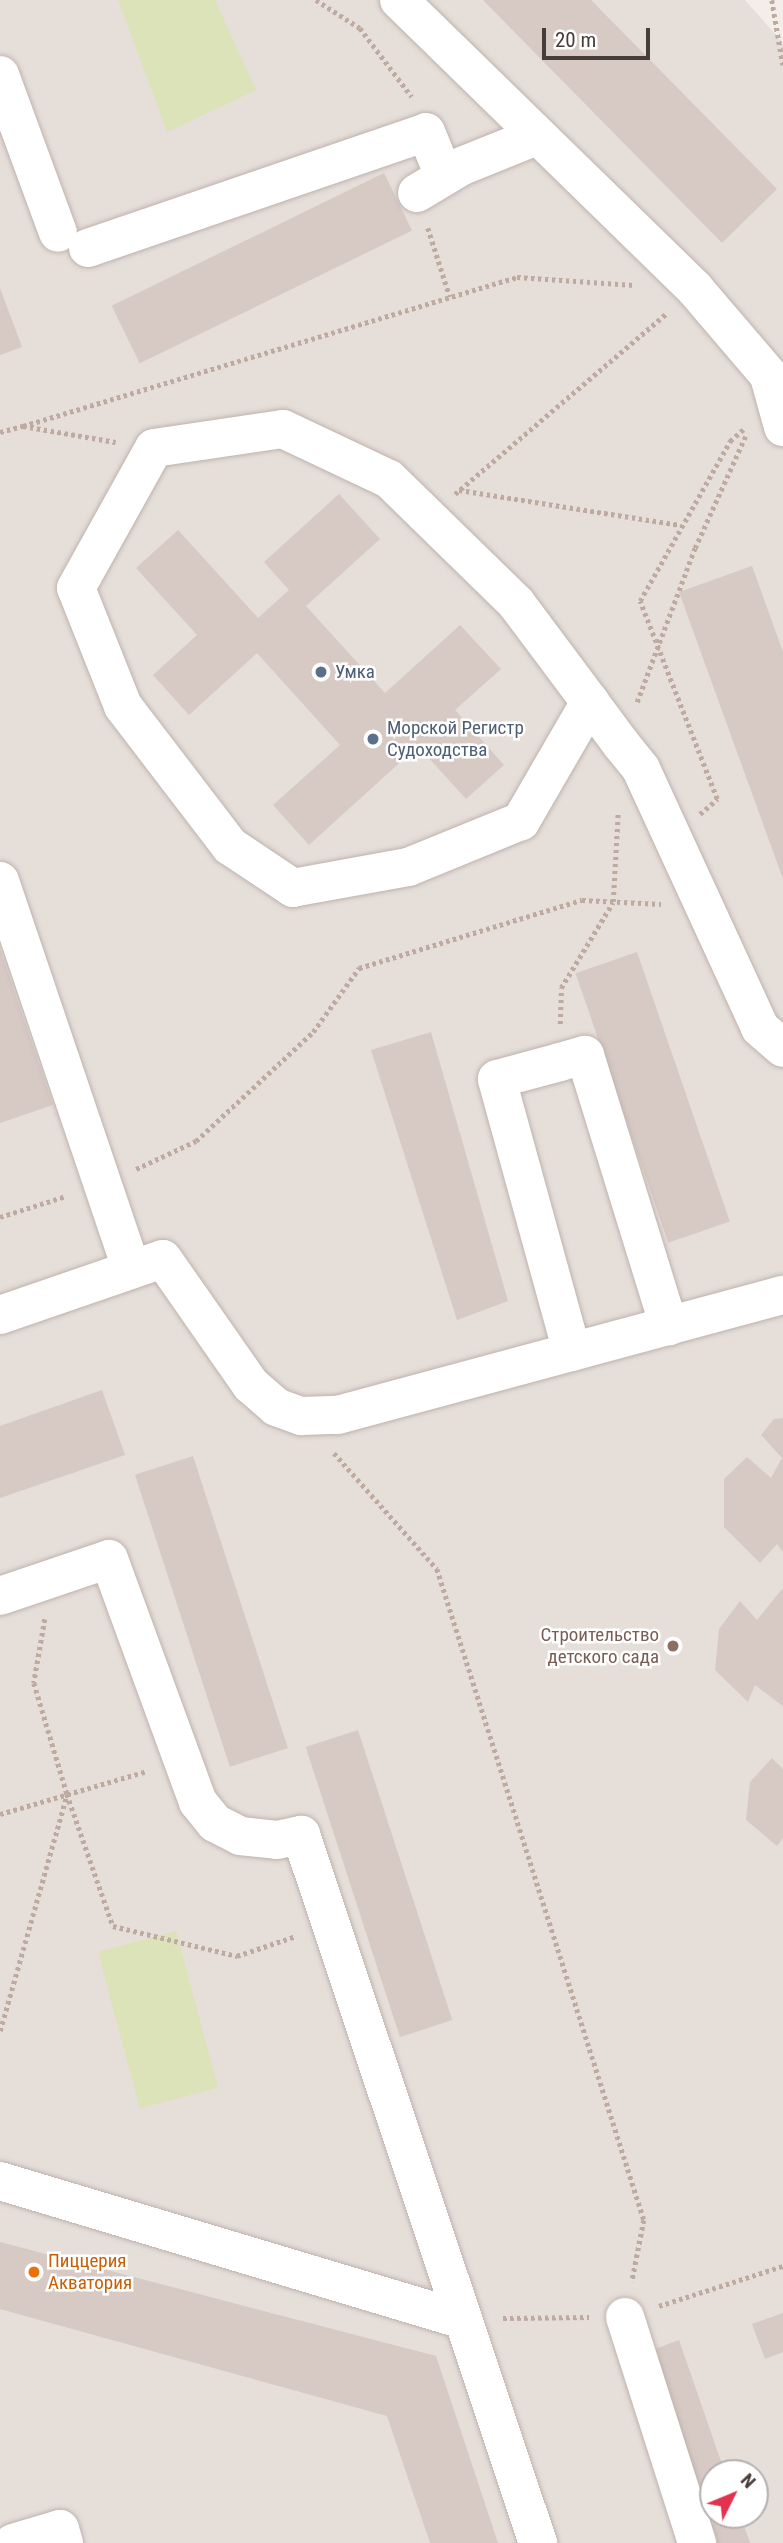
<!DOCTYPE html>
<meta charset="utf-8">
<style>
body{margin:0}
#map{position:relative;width:783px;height:2543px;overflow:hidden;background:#f3eeea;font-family:"Roboto Condensed",sans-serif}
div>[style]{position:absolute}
.residential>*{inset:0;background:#e6ded9}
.green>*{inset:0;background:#dde3b8;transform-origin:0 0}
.building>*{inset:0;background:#d7c9c4;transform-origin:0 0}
.path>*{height:4.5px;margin-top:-2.25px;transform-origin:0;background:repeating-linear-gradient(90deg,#beaaa0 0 3.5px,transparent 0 7px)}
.roads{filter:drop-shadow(0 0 2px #beb3ae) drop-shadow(0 0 2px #beb3ae)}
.minor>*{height:38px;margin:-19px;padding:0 19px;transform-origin:19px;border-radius:19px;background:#fff}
.dots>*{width:19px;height:19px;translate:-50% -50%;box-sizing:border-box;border:4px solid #fff;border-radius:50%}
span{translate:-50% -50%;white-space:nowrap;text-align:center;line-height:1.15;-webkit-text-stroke:5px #fff;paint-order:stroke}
.service-label{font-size:19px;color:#4e5e75}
.left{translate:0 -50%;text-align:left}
.education-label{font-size:19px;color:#785e54}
.right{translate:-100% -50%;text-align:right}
.food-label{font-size:19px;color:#c56008}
.north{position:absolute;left:699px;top:2459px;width:70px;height:70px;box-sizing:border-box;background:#fff;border:2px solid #b5b1b0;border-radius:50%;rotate:47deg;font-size:19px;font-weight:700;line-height:28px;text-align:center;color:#463d39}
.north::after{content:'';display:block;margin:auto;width:24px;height:32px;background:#e2324f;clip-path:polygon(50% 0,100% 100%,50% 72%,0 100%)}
.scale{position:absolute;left:542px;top:28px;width:108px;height:32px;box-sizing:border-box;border:4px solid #463d39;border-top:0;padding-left:9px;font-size:21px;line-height:24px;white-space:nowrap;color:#463d39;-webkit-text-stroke:5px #fff;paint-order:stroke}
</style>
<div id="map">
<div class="residential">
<div style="clip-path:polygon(evenodd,0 0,745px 0,783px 43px,783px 2543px,0 2543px,0 0,713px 2473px,755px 2473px,755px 2515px,713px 2515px,713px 2473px)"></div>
</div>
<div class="green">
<div style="clip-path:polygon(118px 0,215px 0,256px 90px,167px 132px)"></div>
<div style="left:176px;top:1931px;width:162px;height:81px;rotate:75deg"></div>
</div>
<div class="building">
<div style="clip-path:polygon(483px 0,591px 0,777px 189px,722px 243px)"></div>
<div style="left:384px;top:173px;width:64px;height:303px;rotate:64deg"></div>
<div style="clip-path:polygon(0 288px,22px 347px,0 355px)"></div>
<div style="clip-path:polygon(339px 494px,380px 539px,306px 606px,385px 693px,460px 625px,501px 669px,455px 710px,504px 765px,466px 799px,418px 746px,309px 845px,273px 805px,340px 745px,257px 653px,189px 715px,153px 675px,197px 635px,136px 568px,178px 530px,258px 618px,289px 590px,264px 562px)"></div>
<div style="clip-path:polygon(752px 566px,783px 652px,783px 879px,679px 592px)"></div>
<div style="clip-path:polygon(0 949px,53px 1105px,0 1123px)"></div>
<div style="left:637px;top:952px;width:285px;height:65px;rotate:71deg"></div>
<div style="clip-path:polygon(431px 1032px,508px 1301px,457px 1320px,371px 1050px)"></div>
<div style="clip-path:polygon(102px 1390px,125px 1455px,0 1498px,0 1426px)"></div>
<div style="clip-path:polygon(783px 1418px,783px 1552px,777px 1544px,760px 1563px,724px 1527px,724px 1479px,747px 1457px,771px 1478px,782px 1458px,761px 1435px,774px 1419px)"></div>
<div style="left:193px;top:1456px;width:307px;height:61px;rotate:72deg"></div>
<div style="clip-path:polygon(783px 1588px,783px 1706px,755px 1685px,748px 1702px,715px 1670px,719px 1629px,740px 1601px,757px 1620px)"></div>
<div style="left:358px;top:1730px;width:305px;height:55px;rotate:72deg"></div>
<div style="clip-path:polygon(772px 1758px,783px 1769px,783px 1838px,777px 1846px,746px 1820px,750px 1782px)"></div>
<div style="clip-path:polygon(0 2242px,436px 2356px,498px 2543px,430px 2543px,387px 2416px,0 2309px)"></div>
<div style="clip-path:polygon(783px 2313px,783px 2352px,765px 2359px,752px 2324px)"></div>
<div style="clip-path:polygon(679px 2340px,725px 2473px,713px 2473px,713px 2515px,740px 2515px,750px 2543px,717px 2543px,650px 2351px)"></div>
</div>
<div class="path">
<div style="left:316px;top:0;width:52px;rotate:32.5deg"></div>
<div style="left:360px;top:28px;width:86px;rotate:53deg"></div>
<div style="left:772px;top:0;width:66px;rotate:80.4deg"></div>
<div style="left:428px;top:228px;width:72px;rotate:72.3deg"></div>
<div style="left:23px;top:426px;width:516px;rotate:-16.78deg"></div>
<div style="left:517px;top:277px;width:117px;rotate:3.9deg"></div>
<div style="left:0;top:432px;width:24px;rotate:-15deg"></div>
<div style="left:23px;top:426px;width:94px;rotate:9.8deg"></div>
<div style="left:459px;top:490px;width:224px;rotate:9deg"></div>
<div style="left:455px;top:494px;width:279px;rotate:-40.5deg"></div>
<div style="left:637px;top:702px;width:165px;rotate:-69.4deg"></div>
<div style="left:695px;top:548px;width:124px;rotate:-65.7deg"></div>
<div style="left:700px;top:814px;width:23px;rotate:-41deg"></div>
<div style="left:717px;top:799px;width:212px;rotate:-111.3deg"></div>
<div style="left:640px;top:601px;width:184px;rotate:-60.6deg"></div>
<div style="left:730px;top:441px;width:21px;rotate:-41deg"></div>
<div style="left:560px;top:1024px;width:36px;rotate:-88deg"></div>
<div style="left:561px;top:988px;width:100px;rotate:-58.8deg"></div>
<div style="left:613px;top:902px;width:89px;rotate:-86.8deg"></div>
<div style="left:136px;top:1169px;width:66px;rotate:-25deg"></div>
<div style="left:196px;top:1141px;width:160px;rotate:-43deg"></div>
<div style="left:313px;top:1032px;width:79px;rotate:-54.3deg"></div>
<div style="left:359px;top:968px;width:233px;rotate:-17deg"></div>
<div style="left:582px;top:900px;width:79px;rotate:2.9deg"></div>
<div style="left:0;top:1217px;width:69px;rotate:-17.7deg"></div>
<div style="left:334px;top:1453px;width:155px;rotate:48.4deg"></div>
<div style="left:437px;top:1569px;width:683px;rotate:72.36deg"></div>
<div style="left:644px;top:2220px;width:63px;rotate:101deg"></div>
<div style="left:45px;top:1619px;width:65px;rotate:99.8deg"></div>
<div style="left:34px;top:1683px;width:116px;rotate:73.4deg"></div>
<div style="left:0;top:1814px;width:153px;rotate:-16.3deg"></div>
<div style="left:0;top:2031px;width:246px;rotate:-74.2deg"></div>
<div style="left:67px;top:1794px;width:140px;rotate:70.8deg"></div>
<div style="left:113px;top:1926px;width:128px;rotate:13.6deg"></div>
<div style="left:237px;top:1956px;width:62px;rotate:-18.7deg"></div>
<div style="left:659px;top:2306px;width:130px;rotate:-17.9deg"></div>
<div style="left:503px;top:2318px;width:86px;rotate:-0.7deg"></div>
</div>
<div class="roads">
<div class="minor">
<div style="left:399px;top:0;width:414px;rotate:44.3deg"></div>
<div style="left:695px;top:289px;width:135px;rotate:49.5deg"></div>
<div style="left:0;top:75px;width:168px;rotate:69.8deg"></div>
<div style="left:417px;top:193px;width:52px;rotate:-31deg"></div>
<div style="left:462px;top:166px;width:78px;rotate:-21.9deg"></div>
<div style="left:88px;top:248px;width:357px;rotate:-18.9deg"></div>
<div style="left:426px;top:132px;width:48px;rotate:67.8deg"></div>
<div style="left:770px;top:380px;width:49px;rotate:74.5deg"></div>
<div style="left:590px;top:702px;width:138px;rotate:120.1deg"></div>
<div style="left:521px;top:821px;width:122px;rotate:157.8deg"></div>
<div style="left:408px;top:867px;width:117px;rotate:169.7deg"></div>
<div style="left:293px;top:888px;width:76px;rotate:-146.3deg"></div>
<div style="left:230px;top:846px;width:176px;rotate:-127.4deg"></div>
<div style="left:123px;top:706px;width:127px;rotate:-111.7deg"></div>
<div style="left:76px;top:588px;width:160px;rotate:-60.9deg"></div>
<div style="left:154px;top:448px;width:130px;rotate:-8.4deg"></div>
<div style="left:283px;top:429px;width:117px;rotate:25.3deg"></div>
<div style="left:389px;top:479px;width:177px;rotate:44.3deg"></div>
<div style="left:516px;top:603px;width:124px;rotate:53.2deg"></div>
<div style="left:590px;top:702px;width:52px;rotate:53.6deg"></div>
<div style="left:621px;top:744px;width:32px;rotate:51deg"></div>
<div style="left:641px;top:769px;width:285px;rotate:65.3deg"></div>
<div style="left:760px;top:1028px;width:30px;rotate:41deg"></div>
<div style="left:0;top:881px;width:410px;rotate:71.3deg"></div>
<div style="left:0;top:1315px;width:172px;rotate:-19deg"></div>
<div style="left:163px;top:1259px;width:154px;rotate:55.1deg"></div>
<div style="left:251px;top:1385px;width:33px;rotate:41deg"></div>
<div style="left:276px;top:1407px;width:27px;rotate:20deg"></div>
<div style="left:301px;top:1416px;width:37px;rotate:-2deg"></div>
<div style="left:338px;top:1415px;width:461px;rotate:-15.1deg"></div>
<div style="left:572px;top:1352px;width:283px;rotate:-105.4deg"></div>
<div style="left:497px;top:1079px;width:65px;rotate:-15.1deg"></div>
<div style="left:560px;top:1062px;width:26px;rotate:-16deg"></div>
<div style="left:585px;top:1055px;width:284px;rotate:72.8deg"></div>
<div style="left:0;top:1596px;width:115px;rotate:-18.7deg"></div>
<div style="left:109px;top:1559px;width:259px;rotate:69.9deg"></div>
<div style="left:198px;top:1802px;width:27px;rotate:51deg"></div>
<div style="left:215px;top:1823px;width:28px;rotate:27deg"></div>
<div style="left:240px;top:1836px;width:37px;rotate:6deg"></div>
<div style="left:277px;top:1840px;width:25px;rotate:-12deg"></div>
<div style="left:301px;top:1835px;width:747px;rotate:71.49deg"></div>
<div style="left:0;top:2181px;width:480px;rotate:16.7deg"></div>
<div style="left:625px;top:2317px;width:237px;rotate:72.3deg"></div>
<div style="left:13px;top:2543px;width:49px;rotate:-16.6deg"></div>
<div style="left:60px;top:2529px;width:15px;rotate:74deg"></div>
</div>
</div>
<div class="dots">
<div style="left:321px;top:672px;background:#5c6f8a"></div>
<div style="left:373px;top:739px;background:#5c6f8a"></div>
<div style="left:673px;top:1646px;background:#8d6e63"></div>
<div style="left:34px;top:2272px;background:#e8710a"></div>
</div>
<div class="service-label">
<span class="left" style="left:335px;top:672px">Умка</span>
<span class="left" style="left:387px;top:739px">Морской Регистр<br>Судоходства</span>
</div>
<div class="education-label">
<span class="right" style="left:659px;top:1646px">Строительство<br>детского сада</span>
</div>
<div class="food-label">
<span class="left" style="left:48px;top:2272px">Пиццерия<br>Акватория</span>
</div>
<div class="north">N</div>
<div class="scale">20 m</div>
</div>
